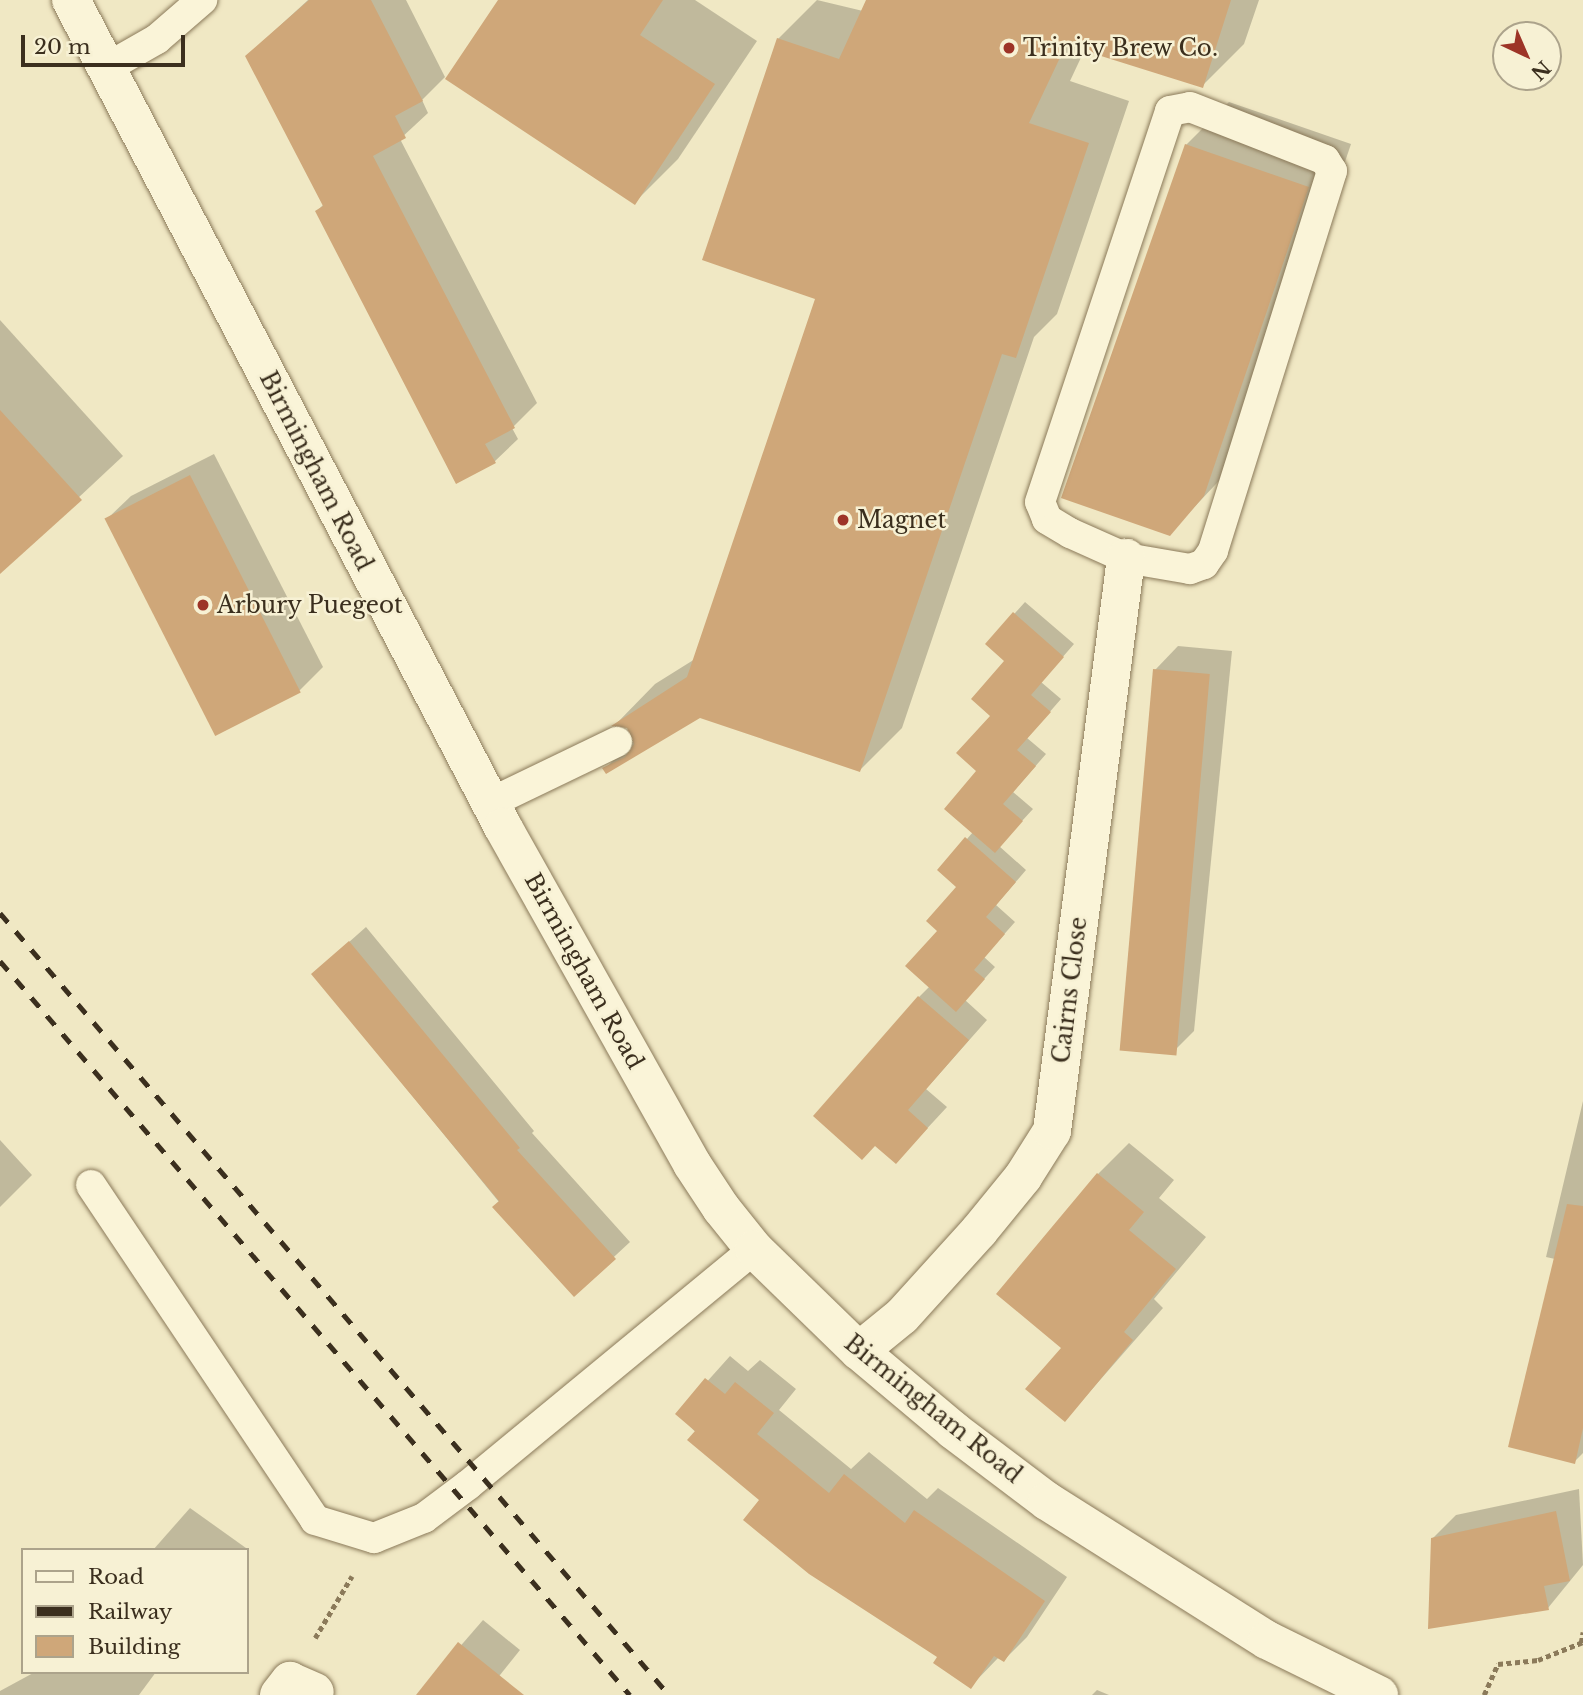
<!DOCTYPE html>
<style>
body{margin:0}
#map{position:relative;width:1583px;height:1695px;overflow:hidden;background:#f0e8c4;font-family:"Libre Baskerville",serif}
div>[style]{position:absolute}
.shadow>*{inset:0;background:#0003}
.building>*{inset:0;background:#cfa779;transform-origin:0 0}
.path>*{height:4.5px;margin-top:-2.25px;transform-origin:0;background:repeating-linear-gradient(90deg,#8b7a5a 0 5px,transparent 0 8.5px)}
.roads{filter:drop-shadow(0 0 2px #8b7a5a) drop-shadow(0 0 2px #8b7a5a)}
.service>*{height:30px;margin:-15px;padding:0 15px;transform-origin:15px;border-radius:15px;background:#faf4d8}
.minor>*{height:38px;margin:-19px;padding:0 19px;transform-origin:19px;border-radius:19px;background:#faf4d8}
.tertiary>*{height:38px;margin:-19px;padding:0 19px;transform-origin:19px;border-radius:19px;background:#faf4d8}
.rail>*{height:5px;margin-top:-2.5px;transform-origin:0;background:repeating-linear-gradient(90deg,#3b2f1e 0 12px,transparent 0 24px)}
.dots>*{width:19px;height:19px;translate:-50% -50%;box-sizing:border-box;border:4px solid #f7f1d4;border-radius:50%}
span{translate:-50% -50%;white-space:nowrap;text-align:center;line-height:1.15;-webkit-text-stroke:5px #f7f1d4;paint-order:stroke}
.poi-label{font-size:23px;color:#3b2f1e}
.left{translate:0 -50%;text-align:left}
.street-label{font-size:23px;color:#3b2f1e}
.legend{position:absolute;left:21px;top:1548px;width:228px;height:126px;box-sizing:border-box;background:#f7f1d4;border:2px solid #aca38b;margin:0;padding:9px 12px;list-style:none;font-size:21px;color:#3b2f1e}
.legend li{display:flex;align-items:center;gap:14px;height:35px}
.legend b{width:35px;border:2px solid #aca38b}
.north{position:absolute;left:1492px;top:21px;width:70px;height:70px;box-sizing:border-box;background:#f7f1d4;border:2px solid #aca38b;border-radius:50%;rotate:136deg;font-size:19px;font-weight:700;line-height:28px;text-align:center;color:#3b2f1e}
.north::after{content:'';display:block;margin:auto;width:24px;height:32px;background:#9d3427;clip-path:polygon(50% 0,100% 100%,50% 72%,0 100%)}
.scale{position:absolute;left:21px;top:35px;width:164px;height:32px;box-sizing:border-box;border:4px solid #3b2f1e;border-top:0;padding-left:9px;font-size:21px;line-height:24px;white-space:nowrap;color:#3b2f1e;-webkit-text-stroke:5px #f7f1d4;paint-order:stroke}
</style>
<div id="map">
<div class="shadow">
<div style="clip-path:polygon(308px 0,406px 0,445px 77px,422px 100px,428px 113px,400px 139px,537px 403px,512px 428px,518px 439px,494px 462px,317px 211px,324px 204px,247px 56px)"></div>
<div style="clip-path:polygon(500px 0,695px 0,757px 41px,678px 159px,635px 202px)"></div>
<div style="clip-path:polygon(817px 0,863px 11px,868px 0,1259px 0,1244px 44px,1202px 86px,1085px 49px,1070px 81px,1129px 101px,1057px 314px,1034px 337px,902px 728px,860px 770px,700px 716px,605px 769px,634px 739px,629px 726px,615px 725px,655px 684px,695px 659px,817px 297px,778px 39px)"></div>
<div style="clip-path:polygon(1229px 102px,1351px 144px,1247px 451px,1169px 534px,1186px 145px)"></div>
<div style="clip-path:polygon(0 320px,123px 456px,0 571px)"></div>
<div style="clip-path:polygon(214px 454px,323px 667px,300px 690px,217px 733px,107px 519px,131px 496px)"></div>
<div style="clip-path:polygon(1025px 602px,1074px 644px,1041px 682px,1061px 699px,1027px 738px,1046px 754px,1013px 792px,1033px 809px,999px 846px,1026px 870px,996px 905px,1015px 922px,984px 957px,995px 967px,965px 1000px,987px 1020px,926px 1089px,947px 1107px,896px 1162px,919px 997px,930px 986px,939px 931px,959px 886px,967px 839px,973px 832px,979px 771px,1007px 661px,987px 644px)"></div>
<div style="clip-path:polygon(1178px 646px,1232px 651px,1194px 1031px,1171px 1054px,1155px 670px)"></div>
<div style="clip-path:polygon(366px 927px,534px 1131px,532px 1133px,630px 1242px,574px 1294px,313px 974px)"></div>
<div style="clip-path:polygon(1583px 1101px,1583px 1453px,1574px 1462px,1555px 1259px,1546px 1257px)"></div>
<div style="clip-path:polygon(0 1140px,32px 1175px,0 1207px)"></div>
<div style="clip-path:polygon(1129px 1143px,1174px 1180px,1159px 1198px,1206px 1237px,1154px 1299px,1163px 1308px,1065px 1420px,1063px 1347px,1098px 1174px)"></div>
<div style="clip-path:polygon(730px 1356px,748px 1371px,760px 1360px,796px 1389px,779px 1410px,851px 1469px,869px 1452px,927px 1499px,938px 1488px,1067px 1577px,1027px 1637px,1004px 1660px,999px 1657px,971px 1686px,761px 1500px,678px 1414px)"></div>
<div style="clip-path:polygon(1579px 1489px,1583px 1565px,1548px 1608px,1433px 1538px,1456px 1515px)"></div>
<div style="clip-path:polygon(190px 1508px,246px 1548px,245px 1550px,153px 1550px)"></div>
<div style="clip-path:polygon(483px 1620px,520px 1650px,484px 1695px,418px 1695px)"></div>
<div style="clip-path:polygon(35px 1672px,156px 1672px,139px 1695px,0 1695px,0 1691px)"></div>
<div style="clip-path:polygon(1097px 1690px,1109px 1695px,1092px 1695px)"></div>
</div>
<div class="building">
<div style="clip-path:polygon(309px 0,371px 0,423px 101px,395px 116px,406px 138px,373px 156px,515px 428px,485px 444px,496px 463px,456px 484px,315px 211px,323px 206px,245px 56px)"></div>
<div style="clip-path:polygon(498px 0,663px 0,640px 35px,715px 84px,635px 205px,445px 79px)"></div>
<div style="clip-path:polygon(866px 0,1231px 0,1203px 88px,1066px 45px,1029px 123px,1089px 143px,1016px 358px,1002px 354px,860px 772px,700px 718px,606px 774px,602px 768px,625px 757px,634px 744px,627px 728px,611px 726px,687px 677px,815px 299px,702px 260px,777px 38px,839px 59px)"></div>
<div style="clip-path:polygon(1185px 144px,1309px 187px,1204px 496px,1170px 536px,1061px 498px)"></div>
<div style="clip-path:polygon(0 410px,82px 500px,0 574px)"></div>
<div style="left:190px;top:475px;width:244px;height:96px;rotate:63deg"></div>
<div style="clip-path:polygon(1013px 612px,1064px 657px,1031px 695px,1051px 712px,1017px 750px,1036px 766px,1003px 804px,1023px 821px,995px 853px,944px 809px,976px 771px,956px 753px,990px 716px,971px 699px,1004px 661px,985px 644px)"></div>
<div style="left:1153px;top:669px;width:57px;height:383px;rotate:5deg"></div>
<div style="clip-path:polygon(965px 837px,1016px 882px,986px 917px,1005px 934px,974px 970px,985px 979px,956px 1012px,905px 966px,937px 931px,926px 921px,956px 887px,937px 870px)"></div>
<div style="clip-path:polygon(349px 941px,520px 1148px,517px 1150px,616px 1259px,574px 1297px,492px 1207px,499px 1201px,311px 974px)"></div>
<div style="clip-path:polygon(918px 996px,969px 1040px,908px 1110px,928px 1128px,896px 1164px,875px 1146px,862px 1160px,813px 1116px)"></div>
<div style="clip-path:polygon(1097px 1173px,1144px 1212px,1129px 1230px,1176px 1269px,1124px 1332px,1133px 1340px,1065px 1422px,1025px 1389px,1061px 1348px,996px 1294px)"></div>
<div style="clip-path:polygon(1567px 1204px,1583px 1206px,1583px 1428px,1575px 1464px,1508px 1447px)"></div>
<div style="clip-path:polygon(705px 1378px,725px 1394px,735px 1382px,774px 1413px,757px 1434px,829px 1493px,844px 1474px,905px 1523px,914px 1510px,1045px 1601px,1004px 1662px,994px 1656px,971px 1689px,933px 1663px,937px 1657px,809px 1574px,743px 1520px,759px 1500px,687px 1440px,695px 1431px,675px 1414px)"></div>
<div style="clip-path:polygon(1556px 1511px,1570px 1581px,1544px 1586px,1549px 1610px,1428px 1629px,1431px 1538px)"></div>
<div style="clip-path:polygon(458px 1642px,524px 1695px,416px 1695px)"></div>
</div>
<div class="path">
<div style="left:315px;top:1638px;width:72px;rotate:-59.2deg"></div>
<div style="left:1581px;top:1643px;width:11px;rotate:-80deg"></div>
<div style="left:1484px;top:1695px;width:34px;rotate:-66deg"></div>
<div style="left:1498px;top:1664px;width:40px;rotate:-5.7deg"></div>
<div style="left:1538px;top:1660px;width:48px;rotate:-21.8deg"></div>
</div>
<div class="roads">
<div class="service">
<div style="left:108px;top:67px;width:56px;rotate:-29.7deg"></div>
<div style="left:157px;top:39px;width:60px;rotate:-40.9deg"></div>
<div style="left:1190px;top:107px;width:145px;rotate:21.4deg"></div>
<div style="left:1325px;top:160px;width:13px;rotate:58deg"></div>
<div style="left:1332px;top:171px;width:398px;rotate:107.4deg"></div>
<div style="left:1213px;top:551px;width:16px;rotate:125deg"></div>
<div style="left:1204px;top:564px;width:15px;rotate:160deg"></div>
<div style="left:1190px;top:569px;width:65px;rotate:-170.2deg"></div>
<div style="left:1126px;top:558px;width:61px;rotate:-155.9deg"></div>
<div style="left:1070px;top:533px;width:27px;rotate:-149deg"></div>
<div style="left:1047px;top:519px;width:18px;rotate:-112deg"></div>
<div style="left:1040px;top:502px;width:412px;rotate:-71.6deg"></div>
<div style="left:1170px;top:111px;width:20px;rotate:-11deg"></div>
<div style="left:490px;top:803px;width:141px;rotate:-25.7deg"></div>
<div style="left:91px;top:1185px;width:403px;rotate:56.2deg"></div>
<div style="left:315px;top:1520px;width:62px;rotate:17deg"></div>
<div style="left:374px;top:1538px;width:54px;rotate:-21.8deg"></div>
<div style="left:424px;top:1518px;width:55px;rotate:-36.9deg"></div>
<div style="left:468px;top:1485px;width:371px;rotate:-39.5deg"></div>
</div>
<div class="minor">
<div style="left:859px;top:1351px;width:55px;rotate:-39.1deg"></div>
<div style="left:902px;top:1316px;width:115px;rotate:-47.8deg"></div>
<div style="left:979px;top:1231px;width:70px;rotate:-50.8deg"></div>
<div style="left:1023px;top:1177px;width:54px;rotate:-57.8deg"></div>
<div style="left:1052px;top:1131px;width:578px;rotate:-82.64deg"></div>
<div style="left:279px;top:1695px;width:18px;rotate:-52deg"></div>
<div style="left:290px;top:1681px;width:27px;rotate:24deg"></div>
</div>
<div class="tertiary">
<div style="left:71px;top:0;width:933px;rotate:62.42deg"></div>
<div style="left:503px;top:827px;width:386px;rotate:60.7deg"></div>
<div style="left:692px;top:1164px;width:53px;rotate:56.6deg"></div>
<div style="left:721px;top:1208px;width:53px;rotate:51.2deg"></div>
<div style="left:754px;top:1249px;width:146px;rotate:44.2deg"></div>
<div style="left:859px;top:1351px;width:123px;rotate:40deg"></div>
<div style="left:953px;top:1430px;width:118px;rotate:37.1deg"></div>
<div style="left:1047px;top:1501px;width:260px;rotate:32.3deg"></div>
<div style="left:1267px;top:1640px;width:125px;rotate:26.2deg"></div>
</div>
</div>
<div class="rail">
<div style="left:0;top:913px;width:1029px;rotate:49.45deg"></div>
<div style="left:0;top:961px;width:967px;rotate:49.36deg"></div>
</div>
<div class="dots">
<div style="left:1009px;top:48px;background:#9d3427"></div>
<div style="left:843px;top:520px;background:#9d3427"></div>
<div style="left:203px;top:605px;background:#9d3427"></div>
</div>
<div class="poi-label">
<span class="left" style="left:1023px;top:48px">Trinity Brew Co.</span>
<span class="left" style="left:857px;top:520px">Magnet</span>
<span class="left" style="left:217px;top:605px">Arbury Puegeot</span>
</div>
<div class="street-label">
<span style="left:316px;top:471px;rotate:63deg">Birmingham Road</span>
<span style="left:584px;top:971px;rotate:61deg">Birmingham Road</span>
<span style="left:1070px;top:990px;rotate:-83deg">Cairns Close</span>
<span style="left:933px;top:1409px;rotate:39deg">Birmingham Road</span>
</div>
<ul class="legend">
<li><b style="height:9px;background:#faf4d8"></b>Road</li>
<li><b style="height:9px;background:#3b2f1e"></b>Railway</li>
<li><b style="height:19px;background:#cfa779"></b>Building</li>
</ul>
<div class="north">N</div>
<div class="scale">20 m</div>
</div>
